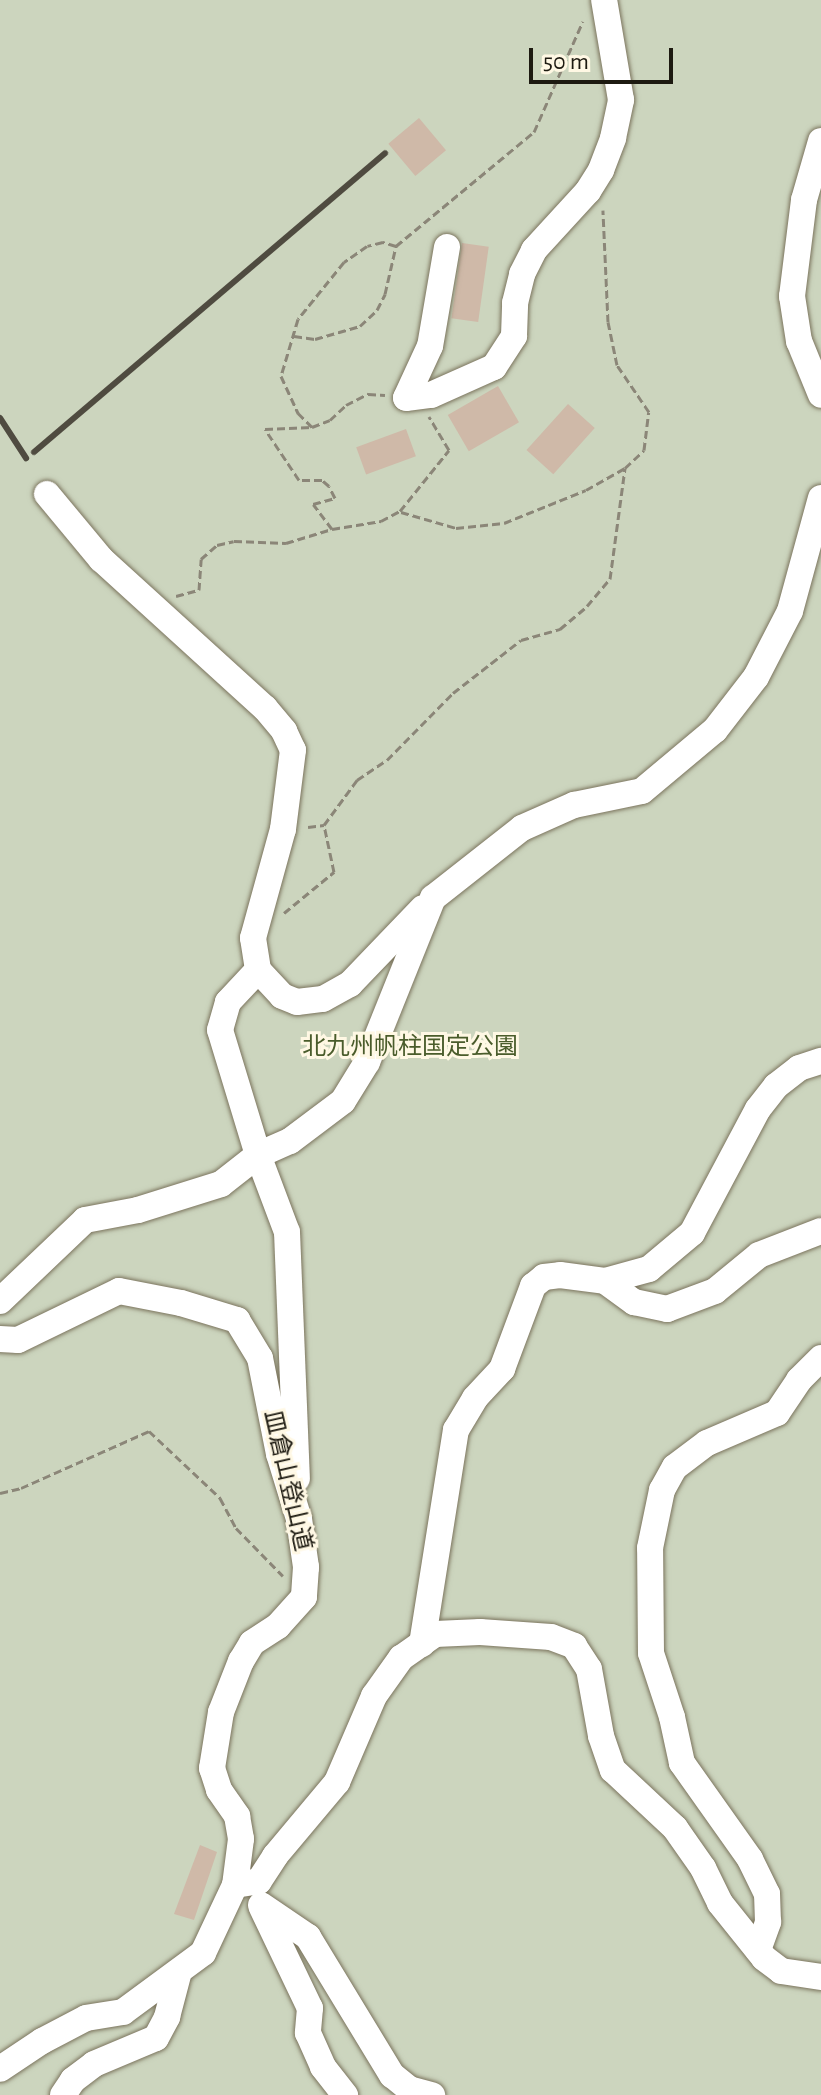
<!DOCTYPE html>
<meta charset="utf-8">
<style>
body{margin:0}
#map{position:relative;width:821px;height:2095px;overflow:hidden;background:#fff8e4;font-family:"Alegreya Sans","Noto Sans JP",sans-serif}
div>[style]{position:absolute}
.green>*{inset:0;background:#ccd5be;transform-origin:0 0}
.building>*{inset:0;background:#cfb9a8;transform-origin:0 0}
.path>*{height:3px;margin-top:-1.5px;transform-origin:0;background:repeating-linear-gradient(90deg,#8b8678 0 8px,transparent 0 12px)}
.roads{filter:drop-shadow(0 0 2px #7b745d) drop-shadow(0 0 2px #7b745d)}
.minor>*{height:26px;margin:-13px;padding:0 13px;transform-origin:13px;border-radius:13px;background:#fff}
.rail>*{height:6px;margin:-3px;padding:0 3px;transform-origin:3px;border-radius:3px;background:#4f4b40}
span{translate:-50% -50%;white-space:nowrap;text-align:center;line-height:1.15;-webkit-text-stroke:6px #fff8e4;paint-order:stroke}
.park-label{font-size:24px;color:#4a5c2b}
.street-label{font-size:24px;color:#1d1a11}
.scale{position:absolute;left:529px;top:48px;width:144px;height:36px;box-sizing:border-box;border:4px solid #1d1a11;border-top:0;padding-left:10px;font-size:24px;line-height:28px;white-space:nowrap;color:#1d1a11;-webkit-text-stroke:6px #fff8e4;paint-order:stroke}
</style>
<div id="map">
<div class="green">
<div style="left:0;top:0;width:821px;height:2095px"></div>
</div>
<div class="building">
<div style="left:419px;top:118px;width:42px;height:40px;rotate:50deg"></div>
<div style="left:462px;top:243px;width:27px;height:76px;rotate:8deg"></div>
<div style="left:498px;top:386px;width:42px;height:58px;rotate:60deg"></div>
<div style="left:568px;top:404px;width:36px;height:62px;rotate:42deg"></div>
<div style="left:406px;top:429px;width:29px;height:53px;rotate:70deg"></div>
<div style="clip-path:polygon(200px 1845px,217px 1852px,194px 1920px,174px 1914px)"></div>
</div>
<div class="path">
<div style="left:396px;top:246px;width:179px;rotate:-39.6deg"></div>
<div style="left:534px;top:132px;width:121px;rotate:-66.2deg"></div>
<div style="left:294px;top:336px;width:21px;rotate:8deg"></div>
<div style="left:315px;top:339px;width:47px;rotate:-16.1deg"></div>
<div style="left:360px;top:326px;width:23px;rotate:-43deg"></div>
<div style="left:377px;top:310px;width:18px;rotate:-63deg"></div>
<div style="left:385px;top:294px;width:49px;rotate:-77.1deg"></div>
<div style="left:396px;top:246px;width:14px;rotate:-163deg"></div>
<div style="left:383px;top:242px;width:16px;rotate:166deg"></div>
<div style="left:367px;top:246px;width:28px;rotate:145deg"></div>
<div style="left:344px;top:262px;width:73px;rotate:128.9deg"></div>
<div style="left:298px;top:319px;width:59px;rotate:106.6deg"></div>
<div style="left:281px;top:376px;width:41px;rotate:65.3deg"></div>
<div style="left:298px;top:413px;width:20px;rotate:45deg"></div>
<div style="left:401px;top:512px;width:57px;rotate:16.2deg"></div>
<div style="left:456px;top:528px;width:48px;rotate:-5.9deg"></div>
<div style="left:504px;top:523px;width:88px;rotate:-21.9deg"></div>
<div style="left:586px;top:490px;width:45px;rotate:-29.4deg"></div>
<div style="left:625px;top:468px;width:26px;rotate:-43deg"></div>
<div style="left:644px;top:450px;width:38px;rotate:-83deg"></div>
<div style="left:649px;top:412px;width:57px;rotate:-124.2deg"></div>
<div style="left:617px;top:365px;width:44px;rotate:-101.8deg"></div>
<div style="left:608px;top:322px;width:112px;rotate:-92.6deg"></div>
<div style="left:332px;top:529px;width:31px;rotate:-127deg"></div>
<div style="left:313px;top:504px;width:23px;rotate:-15deg"></div>
<div style="left:335px;top:498px;width:13px;rotate:-117deg"></div>
<div style="left:329px;top:486px;width:9px;rotate:-139deg"></div>
<div style="left:322px;top:480px;width:23px;rotate:180deg"></div>
<div style="left:299px;top:480px;width:61px;rotate:-123.7deg"></div>
<div style="left:265px;top:429px;width:47px;rotate:-2.4deg"></div>
<div style="left:312px;top:427px;width:19px;rotate:-21deg"></div>
<div style="left:330px;top:420px;width:22px;rotate:-43deg"></div>
<div style="left:346px;top:405px;width:25px;rotate:-27deg"></div>
<div style="left:368px;top:394px;width:17px;rotate:3deg"></div>
<div style="left:176px;top:596px;width:24px;rotate:-15deg"></div>
<div style="left:199px;top:590px;width:31px;rotate:-86deg"></div>
<div style="left:201px;top:559px;width:21px;rotate:-41deg"></div>
<div style="left:217px;top:545px;width:17px;rotate:-13deg"></div>
<div style="left:234px;top:541px;width:52px;rotate:2.2deg"></div>
<div style="left:286px;top:543px;width:48px;rotate:-16.9deg"></div>
<div style="left:332px;top:529px;width:50px;rotate:-9.3deg"></div>
<div style="left:381px;top:521px;width:21px;rotate:-28deg"></div>
<div style="left:400px;top:511px;width:78px;rotate:-51.2deg"></div>
<div style="left:449px;top:450px;width:39px;rotate:-121deg"></div>
<div style="left:308px;top:827px;width:16px;rotate:-7deg"></div>
<div style="left:324px;top:825px;width:56px;rotate:-53.7deg"></div>
<div style="left:357px;top:780px;width:36px;rotate:-34deg"></div>
<div style="left:387px;top:760px;width:94px;rotate:-45.4deg"></div>
<div style="left:453px;top:693px;width:86px;rotate:-37.9deg"></div>
<div style="left:521px;top:640px;width:41px;rotate:-15.8deg"></div>
<div style="left:560px;top:629px;width:35px;rotate:-40deg"></div>
<div style="left:587px;top:606px;width:35px;rotate:-50deg"></div>
<div style="left:610px;top:579px;width:112px;rotate:-82.3deg"></div>
<div style="left:284px;top:913px;width:65px;rotate:-39.4deg"></div>
<div style="left:334px;top:872px;width:48px;rotate:-102deg"></div>
<div style="left:0;top:1493px;width:22px;rotate:-13deg"></div>
<div style="left:21px;top:1488px;width:140px;rotate:-24deg"></div>
<div style="left:149px;top:1431px;width:98px;rotate:43.3deg"></div>
<div style="left:220px;top:1498px;width:34px;rotate:62deg"></div>
<div style="left:236px;top:1528px;width:67px;rotate:45.6deg"></div>
</div>
<div class="roads">
<div class="minor">
<div style="left:821px;top:141px;width:61px;rotate:106.1deg"></div>
<div style="left:804px;top:200px;width:97px;rotate:97.1deg"></div>
<div style="left:792px;top:296px;width:46px;rotate:81.2deg"></div>
<div style="left:799px;top:341px;width:58px;rotate:67.8deg"></div>
<div style="left:447px;top:247px;width:100px;rotate:99.7deg"></div>
<div style="left:430px;top:346px;width:57px;rotate:114.8deg"></div>
<div style="left:406px;top:398px;width:25px;rotate:-7deg"></div>
<div style="left:431px;top:395px;width:69px;rotate:-24deg"></div>
<div style="left:494px;top:367px;width:37px;rotate:-57deg"></div>
<div style="left:514px;top:336px;width:33px;rotate:-88deg"></div>
<div style="left:515px;top:303px;width:30px;rotate:-76deg"></div>
<div style="left:522px;top:274px;width:27px;rotate:-63deg"></div>
<div style="left:534px;top:250px;width:80px;rotate:-47.5deg"></div>
<div style="left:588px;top:191px;width:25px;rotate:-58deg"></div>
<div style="left:601px;top:170px;width:34px;rotate:-69deg"></div>
<div style="left:613px;top:138px;width:39px;rotate:-78deg"></div>
<div style="left:621px;top:100px;width:101px;rotate:-99.6deg"></div>
<div style="left:47px;top:494px;width:85px;rotate:50.3deg"></div>
<div style="left:101px;top:559px;width:222px;rotate:42.3deg"></div>
<div style="left:265px;top:708px;width:30px;rotate:50deg"></div>
<div style="left:284px;top:731px;width:21px;rotate:65deg"></div>
<div style="left:293px;top:750px;width:80px;rotate:97.2deg"></div>
<div style="left:283px;top:829px;width:113px;rotate:105.4deg"></div>
<div style="left:253px;top:938px;width:32px;rotate:81deg"></div>
<div style="left:258px;top:970px;width:35px;rotate:47deg"></div>
<div style="left:282px;top:996px;width:16px;rotate:22deg"></div>
<div style="left:297px;top:1002px;width:26px;rotate:-7deg"></div>
<div style="left:323px;top:999px;width:31px;rotate:-29deg"></div>
<div style="left:350px;top:984px;width:105px;rotate:-46.2deg"></div>
<div style="left:258px;top:970px;width:44px;rotate:133.2deg"></div>
<div style="left:228px;top:1002px;width:29px;rotate:106deg"></div>
<div style="left:220px;top:1030px;width:131px;rotate:73.1deg"></div>
<div style="left:258px;top:1155px;width:82px;rotate:69.4deg"></div>
<div style="left:287px;top:1232px;width:247px;rotate:87.7deg"></div>
<div style="left:605px;top:1281px;width:46px;rotate:-15.3deg"></div>
<div style="left:649px;top:1269px;width:56px;rotate:-39.9deg"></div>
<div style="left:692px;top:1233px;width:140px;rotate:-62deg"></div>
<div style="left:758px;top:1109px;width:29px;rotate:-52deg"></div>
<div style="left:776px;top:1086px;width:29px;rotate:-38deg"></div>
<div style="left:799px;top:1068px;width:23px;rotate:-18deg"></div>
<div style="left:0;top:1301px;width:117px;rotate:-43.6deg"></div>
<div style="left:85px;top:1220px;width:54px;rotate:-10.7deg"></div>
<div style="left:138px;top:1210px;width:87px;rotate:-17.4deg"></div>
<div style="left:221px;top:1184px;width:47px;rotate:-38.1deg"></div>
<div style="left:258px;top:1155px;width:35px;rotate:-24deg"></div>
<div style="left:290px;top:1141px;width:66px;rotate:-37deg"></div>
<div style="left:343px;top:1101px;width:46px;rotate:-58.4deg"></div>
<div style="left:367px;top:1062px;width:177px;rotate:-68.1deg"></div>
<div style="left:433px;top:898px;width:113px;rotate:-38.2deg"></div>
<div style="left:522px;top:828px;width:57px;rotate:-23.9deg"></div>
<div style="left:574px;top:805px;width:69px;rotate:-11.6deg"></div>
<div style="left:642px;top:791px;width:95px;rotate:-39.9deg"></div>
<div style="left:715px;top:730px;width:67px;rotate:-52.3deg"></div>
<div style="left:756px;top:677px;width:74px;rotate:-62.7deg"></div>
<div style="left:790px;top:611px;width:117px;rotate:-74.7deg"></div>
<div style="left:0;top:1339px;width:18px;rotate:3deg"></div>
<div style="left:18px;top:1340px;width:112px;rotate:-25.9deg"></div>
<div style="left:119px;top:1291px;width:63px;rotate:11deg"></div>
<div style="left:181px;top:1303px;width:59px;rotate:16.9deg"></div>
<div style="left:237px;top:1320px;width:44px;rotate:58.8deg"></div>
<div style="left:260px;top:1358px;width:98px;rotate:78.8deg"></div>
<div style="left:279px;top:1454px;width:68px;rotate:72.9deg"></div>
<div style="left:299px;top:1519px;width:49px;rotate:81.7deg"></div>
<div style="left:306px;top:1567px;width:30px;rotate:94deg"></div>
<div style="left:304px;top:1597px;width:39px;rotate:132deg"></div>
<div style="left:278px;top:1626px;width:31px;rotate:147deg"></div>
<div style="left:252px;top:1643px;width:21px;rotate:121deg"></div>
<div style="left:241px;top:1661px;width:55px;rotate:111.4deg"></div>
<div style="left:221px;top:1712px;width:57px;rotate:99.1deg"></div>
<div style="left:212px;top:1768px;width:23px;rotate:72deg"></div>
<div style="left:219px;top:1790px;width:32px;rotate:55deg"></div>
<div style="left:237px;top:1816px;width:23px;rotate:80deg"></div>
<div style="left:241px;top:1839px;width:46px;rotate:97.4deg"></div>
<div style="left:235px;top:1885px;width:75px;rotate:115.2deg"></div>
<div style="left:203px;top:1953px;width:99px;rotate:143.6deg"></div>
<div style="left:123px;top:2012px;width:37px;rotate:171deg"></div>
<div style="left:86px;top:2018px;width:50px;rotate:152.4deg"></div>
<div style="left:42px;top:2041px;width:50px;rotate:146.3deg"></div>
<div style="left:422px;top:1644px;width:217px;rotate:-81deg"></div>
<div style="left:456px;top:1430px;width:37px;rotate:-59deg"></div>
<div style="left:475px;top:1398px;width:40px;rotate:-47deg"></div>
<div style="left:502px;top:1369px;width:89px;rotate:-69.5deg"></div>
<div style="left:533px;top:1286px;width:14px;rotate:-39deg"></div>
<div style="left:544px;top:1277px;width:16px;rotate:-7deg"></div>
<div style="left:560px;top:1275px;width:45px;rotate:7.6deg"></div>
<div style="left:605px;top:1281px;width:36px;rotate:36deg"></div>
<div style="left:634px;top:1302px;width:34px;rotate:12deg"></div>
<div style="left:667px;top:1309px;width:51px;rotate:-20.6deg"></div>
<div style="left:715px;top:1291px;width:57px;rotate:-39.3deg"></div>
<div style="left:759px;top:1255px;width:66px;rotate:-21.2deg"></div>
<div style="left:235px;top:1885px;width:24px;rotate:-9deg"></div>
<div style="left:259px;top:1881px;width:30px;rotate:-57deg"></div>
<div style="left:275px;top:1856px;width:97px;rotate:-50deg"></div>
<div style="left:337px;top:1782px;width:94px;rotate:-66.7deg"></div>
<div style="left:374px;top:1696px;width:47px;rotate:-54.6deg"></div>
<div style="left:401px;top:1658px;width:42px;rotate:-35.2deg"></div>
<div style="left:435px;top:1634px;width:45px;rotate:-2.5deg"></div>
<div style="left:480px;top:1632px;width:71px;rotate:4deg"></div>
<div style="left:551px;top:1637px;width:25px;rotate:21deg"></div>
<div style="left:574px;top:1646px;width:27px;rotate:57deg"></div>
<div style="left:589px;top:1669px;width:68px;rotate:79.8deg"></div>
<div style="left:601px;top:1736px;width:36px;rotate:71deg"></div>
<div style="left:613px;top:1770px;width:85px;rotate:43.1deg"></div>
<div style="left:675px;top:1828px;width:49px;rotate:55deg"></div>
<div style="left:703px;top:1868px;width:39px;rotate:64deg"></div>
<div style="left:720px;top:1903px;width:70px;rotate:51.3deg"></div>
<div style="left:764px;top:1958px;width:21px;rotate:37deg"></div>
<div style="left:781px;top:1971px;width:40px;rotate:8.5deg"></div>
<div style="left:261px;top:1905px;width:57px;rotate:34.2deg"></div>
<div style="left:308px;top:1937px;width:162px;rotate:58.7deg"></div>
<div style="left:392px;top:2075px;width:22px;rotate:39deg"></div>
<div style="left:409px;top:2089px;width:24px;rotate:15deg"></div>
<div style="left:262px;top:1908px;width:111px;rotate:64.4deg"></div>
<div style="left:310px;top:2008px;width:25px;rotate:95deg"></div>
<div style="left:308px;top:2033px;width:37px;rotate:66deg"></div>
<div style="left:323px;top:2067px;width:36px;rotate:52deg"></div>
<div style="left:758px;top:1950px;width:30px;rotate:-70deg"></div>
<div style="left:768px;top:1922px;width:28px;rotate:-92deg"></div>
<div style="left:767px;top:1894px;width:39px;rotate:-116deg"></div>
<div style="left:750px;top:1859px;width:118px;rotate:-125.3deg"></div>
<div style="left:682px;top:1763px;width:47px;rotate:-102.3deg"></div>
<div style="left:672px;top:1717px;width:67px;rotate:-108.2deg"></div>
<div style="left:651px;top:1653px;width:105px;rotate:-90.5deg"></div>
<div style="left:650px;top:1548px;width:59px;rotate:-78.3deg"></div>
<div style="left:662px;top:1490px;width:26px;rotate:-61deg"></div>
<div style="left:675px;top:1467px;width:40px;rotate:-37deg"></div>
<div style="left:707px;top:1443px;width:76px;rotate:-23.2deg"></div>
<div style="left:777px;top:1413px;width:40px;rotate:-56deg"></div>
<div style="left:799px;top:1380px;width:31px;rotate:-45deg"></div>
<div style="left:63px;top:2095px;width:18px;rotate:-56deg"></div>
<div style="left:73px;top:2080px;width:26px;rotate:-37deg"></div>
<div style="left:94px;top:2064px;width:67px;rotate:-22.8deg"></div>
<div style="left:156px;top:2038px;width:24px;rotate:-62deg"></div>
<div style="left:167px;top:2017px;width:43px;rotate:-75.3deg"></div>
</div>
</div>
<div class="rail">
<div style="left:0;top:418px;width:48px;rotate:57deg"></div>
<div style="left:34px;top:452px;width:461px;rotate:-40.4deg"></div>
</div>
<div class="park-label">
<span style="left:410px;top:1048px">北九州帆柱国定公園</span>
</div>
<div class="street-label">
<span style="left:287px;top:1481px;rotate:77deg">皿倉山登山道</span>
</div>
<div class="scale">50 m</div>
</div>
